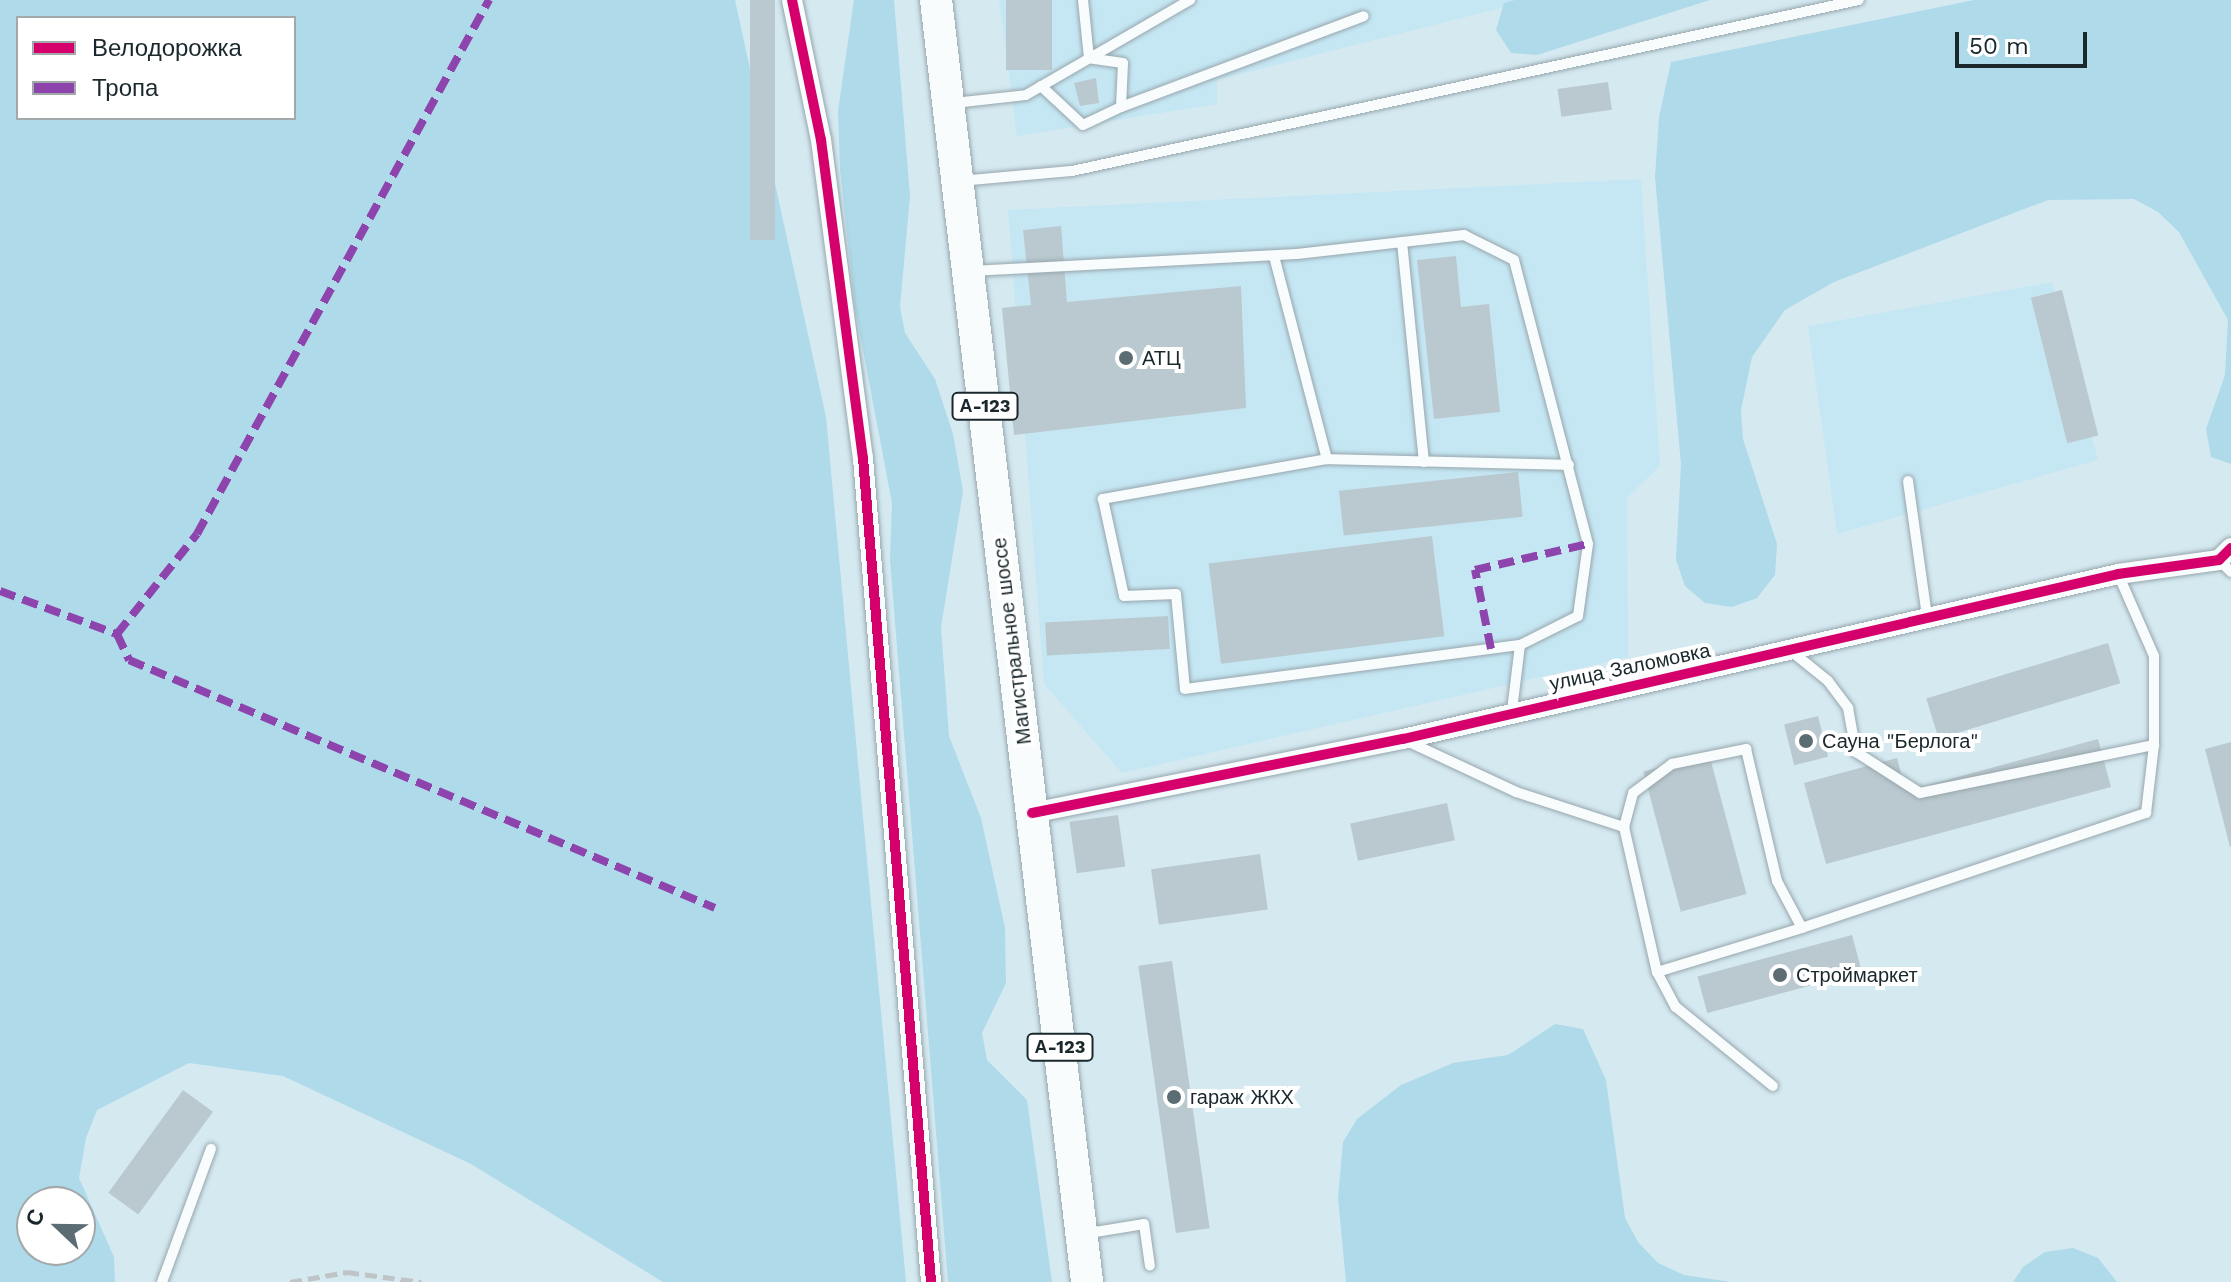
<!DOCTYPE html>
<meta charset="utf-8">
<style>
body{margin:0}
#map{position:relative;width:2231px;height:1282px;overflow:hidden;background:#d5e9f1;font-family:"Work Sans",sans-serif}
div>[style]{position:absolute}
.built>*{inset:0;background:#c5e7f4}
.green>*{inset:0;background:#afdaea}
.building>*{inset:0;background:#bac9cf;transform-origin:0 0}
.roads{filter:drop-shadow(0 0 2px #97a6ac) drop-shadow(0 0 2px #97a6ac)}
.lane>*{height:10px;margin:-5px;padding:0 5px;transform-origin:5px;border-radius:5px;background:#f9fcfd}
.street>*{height:20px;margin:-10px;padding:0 10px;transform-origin:10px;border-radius:10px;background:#f9fcfd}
.primary>*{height:32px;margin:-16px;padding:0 16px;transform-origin:16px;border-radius:16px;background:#f9fcfd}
.rail>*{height:5px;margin-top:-2.5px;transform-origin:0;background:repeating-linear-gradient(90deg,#bfc4c6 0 12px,transparent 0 18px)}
.quiet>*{height:8px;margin-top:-4px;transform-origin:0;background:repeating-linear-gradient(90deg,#8e44ad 0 16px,transparent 0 24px)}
.cycleway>*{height:10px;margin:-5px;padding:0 5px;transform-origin:5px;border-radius:5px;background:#d6006c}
.dots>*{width:22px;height:22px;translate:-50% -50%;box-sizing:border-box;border:4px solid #fff;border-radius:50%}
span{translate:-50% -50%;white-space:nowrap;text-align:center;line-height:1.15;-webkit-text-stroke:8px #fff;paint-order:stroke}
.shield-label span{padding:2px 6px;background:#fff;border:2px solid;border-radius:6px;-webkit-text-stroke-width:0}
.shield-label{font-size:18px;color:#1a282d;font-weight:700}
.poi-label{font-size:20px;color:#1a282d}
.left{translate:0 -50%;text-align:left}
.street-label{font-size:20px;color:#1a282d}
.legend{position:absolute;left:16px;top:16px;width:280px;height:104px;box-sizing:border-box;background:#fff;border:2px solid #a3a9ab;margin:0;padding:10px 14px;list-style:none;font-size:24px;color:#1a282d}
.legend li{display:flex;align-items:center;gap:16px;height:40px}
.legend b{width:40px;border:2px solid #a3a9ab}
.north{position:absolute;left:16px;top:1186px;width:80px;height:80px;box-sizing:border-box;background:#fff;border:2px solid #a3a9ab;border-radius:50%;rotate:292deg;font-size:22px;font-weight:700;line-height:32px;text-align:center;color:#1a282d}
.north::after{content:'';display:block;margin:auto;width:28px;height:36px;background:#5b6c72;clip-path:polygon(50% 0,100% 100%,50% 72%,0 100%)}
.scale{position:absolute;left:1955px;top:32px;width:132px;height:36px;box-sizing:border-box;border:4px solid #1a282d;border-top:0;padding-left:10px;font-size:24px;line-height:28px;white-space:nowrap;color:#1a282d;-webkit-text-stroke:6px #fff;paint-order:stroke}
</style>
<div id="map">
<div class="built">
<div style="clip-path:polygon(999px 0,1533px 0,1217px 80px,1217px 104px,1017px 136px)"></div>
<div style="clip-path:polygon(1641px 179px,1660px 466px,1627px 498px,1628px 657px,1122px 773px,1044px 684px,1008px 210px)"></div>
<div style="clip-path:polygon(2052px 282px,2098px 460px,1837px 534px,1808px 326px)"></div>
</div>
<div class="green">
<div style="clip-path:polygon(evenodd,0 0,735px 0,826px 417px,906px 1282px,663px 1282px,471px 1164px,283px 1076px,189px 1063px,97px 1110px,86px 1138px,79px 1178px,114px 1257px,115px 1282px,0 1282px,0 0,18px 18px,294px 18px,294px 118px,18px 118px,18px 18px,0 0,32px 1202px,80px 1202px,80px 1250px,32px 1250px,32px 1202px)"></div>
<div style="clip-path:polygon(854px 0,894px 0,910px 196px,900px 307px,905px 333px,935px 379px,953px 434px,963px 491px,941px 627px,949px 736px,981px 818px,1005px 928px,1006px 983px,982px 1033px,987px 1060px,1027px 1100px,1052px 1282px,948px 1282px,890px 560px,892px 503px,855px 308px,840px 169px,838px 111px)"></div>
<div style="clip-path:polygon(1515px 0,1710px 0,1537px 55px,1511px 53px,1496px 30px,1504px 3px)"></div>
<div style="clip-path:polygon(1974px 0,2231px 0,2231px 464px,2211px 457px,2206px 429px,2225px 375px,2228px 320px,2179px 232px,2158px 212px,2134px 199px,2048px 200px,1834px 282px,1785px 310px,1752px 357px,1741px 410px,1743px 439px,1777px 544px,1775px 575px,1757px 598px,1732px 607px,1705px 603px,1685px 586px,1676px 560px,1681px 464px,1655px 177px,1659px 117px,1671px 62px)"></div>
<div style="clip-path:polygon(1555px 1024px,1583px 1029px,1606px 1080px,1625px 1218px,1638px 1242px,1658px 1263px,1684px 1275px,1731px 1282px,1346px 1282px,1338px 1198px,1343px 1142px,1357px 1119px,1401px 1085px,1453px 1063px,1508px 1055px)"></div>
<div style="clip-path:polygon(2073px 1248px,2098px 1258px,2117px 1282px,2013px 1282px,2023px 1267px,2045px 1252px)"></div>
</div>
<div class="building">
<div style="left:750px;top:0;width:25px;height:240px"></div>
<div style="left:1006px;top:0;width:46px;height:70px"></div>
<div style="clip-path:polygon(1096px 78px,1099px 103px,1080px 106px,1074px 83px)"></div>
<div style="left:1608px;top:82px;width:28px;height:51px;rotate:82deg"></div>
<div style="clip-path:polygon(1061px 226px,1067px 302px,1241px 286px,1246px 408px,1014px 435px,1002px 308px,1031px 305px,1023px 230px)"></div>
<div style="clip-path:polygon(1456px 256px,1461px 307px,1489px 304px,1500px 412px,1434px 419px,1417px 260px)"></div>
<div style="left:2062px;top:290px;width:150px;height:32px;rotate:76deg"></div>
<div style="left:1518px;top:472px;width:45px;height:180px;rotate:84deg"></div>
<div style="left:1432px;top:536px;width:101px;height:225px;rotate:83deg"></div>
<div style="left:1168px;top:616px;width:33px;height:123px;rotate:87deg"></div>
<div style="left:2108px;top:643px;width:42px;height:190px;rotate:73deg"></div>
<div style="left:1818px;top:716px;width:42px;height:35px;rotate:76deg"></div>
<div style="clip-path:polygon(2098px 739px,2111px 787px,1826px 864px,1804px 783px,1897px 758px,1906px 791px)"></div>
<div style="clip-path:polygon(2231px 742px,2231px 847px,2230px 847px,2205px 749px)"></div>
<div style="left:1709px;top:754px;width:145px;height:68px;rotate:75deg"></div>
<div style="left:1447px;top:803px;width:38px;height:99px;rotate:78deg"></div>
<div style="left:1118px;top:815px;width:52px;height:49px;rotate:82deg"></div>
<div style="left:1260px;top:854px;width:56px;height:110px;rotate:82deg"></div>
<div style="left:1852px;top:935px;width:38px;height:160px;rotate:75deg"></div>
<div style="left:1172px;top:961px;width:270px;height:34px;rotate:82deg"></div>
<div style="left:183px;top:1090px;width:37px;height:127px;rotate:36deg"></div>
</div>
<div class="roads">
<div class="lane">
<div style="left:1041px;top:86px;width:57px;rotate:42.9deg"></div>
<div style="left:1083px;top:125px;width:42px;rotate:-25.3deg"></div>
<div style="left:1121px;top:107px;width:44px;rotate:-87.4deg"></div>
<div style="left:1123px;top:63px;width:34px;rotate:-172deg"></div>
<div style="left:1089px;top:58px;width:58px;rotate:-95.9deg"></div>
<div style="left:954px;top:103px;width:72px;rotate:-6.3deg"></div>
<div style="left:1026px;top:95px;width:190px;rotate:-30.1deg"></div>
<div style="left:1121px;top:107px;width:259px;rotate:-20.5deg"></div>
<div style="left:959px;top:181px;width:113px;rotate:-5.1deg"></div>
<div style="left:1072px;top:171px;width:805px;rotate:-12.26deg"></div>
<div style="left:1402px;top:242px;width:221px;rotate:84.3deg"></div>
<div style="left:1274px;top:256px;width:210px;rotate:75.4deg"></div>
<div style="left:1327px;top:459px;width:228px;rotate:169.9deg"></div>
<div style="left:1103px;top:499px;width:99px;rotate:77.8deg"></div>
<div style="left:1124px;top:596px;width:52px;rotate:-2.2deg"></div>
<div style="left:1176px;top:594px;width:95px;rotate:84.6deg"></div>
<div style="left:1185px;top:689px;width:338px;rotate:-7.5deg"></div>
<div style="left:971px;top:271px;width:326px;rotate:-3deg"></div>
<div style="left:1297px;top:254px;width:168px;rotate:-6.5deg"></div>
<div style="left:1464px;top:235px;width:56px;rotate:26.6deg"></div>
<div style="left:1514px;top:260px;width:293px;rotate:75.4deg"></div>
<div style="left:1588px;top:544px;width:73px;rotate:97.9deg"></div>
<div style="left:1578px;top:616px;width:65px;rotate:153.4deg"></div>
<div style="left:1520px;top:645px;width:65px;rotate:97deg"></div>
<div style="left:1327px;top:459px;width:242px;rotate:1.4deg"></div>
<div style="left:1908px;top:481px;width:136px;rotate:82deg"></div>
<div style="left:2219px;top:560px;width:17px;rotate:45deg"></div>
<div style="left:1791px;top:651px;width:48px;rotate:39deg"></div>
<div style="left:1828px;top:681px;width:34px;rotate:53deg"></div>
<div style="left:1848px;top:708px;width:45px;rotate:79.7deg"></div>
<div style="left:1856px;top:752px;width:76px;rotate:32.6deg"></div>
<div style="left:1920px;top:793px;width:239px;rotate:-11.6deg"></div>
<div style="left:1409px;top:742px;width:118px;rotate:25deg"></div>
<div style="left:1516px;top:792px;width:114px;rotate:18deg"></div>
<div style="left:1624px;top:827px;width:149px;rotate:77.2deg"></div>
<div style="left:1657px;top:972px;width:40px;rotate:62deg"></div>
<div style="left:1676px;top:1007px;width:125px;rotate:39.2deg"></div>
<div style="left:1624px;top:827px;width:35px;rotate:-75deg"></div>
<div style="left:1633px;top:793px;width:49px;rotate:-36.6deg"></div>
<div style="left:1672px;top:764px;width:76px;rotate:-11.5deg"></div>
<div style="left:1746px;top:749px;width:136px;rotate:76.8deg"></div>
<div style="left:1777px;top:881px;width:53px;rotate:62deg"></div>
<div style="left:1802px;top:928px;width:363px;rotate:-18.5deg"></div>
<div style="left:2146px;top:813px;width:68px;rotate:-83.3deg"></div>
<div style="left:2154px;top:745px;width:89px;rotate:-90deg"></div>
<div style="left:2154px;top:656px;width:90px;rotate:-113.7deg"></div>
<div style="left:1657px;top:972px;width:152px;rotate:-16.9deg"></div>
<div style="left:1083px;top:1234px;width:62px;rotate:-9.3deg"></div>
<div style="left:1144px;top:1224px;width:42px;rotate:81.9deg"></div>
<div style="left:162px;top:1282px;width:142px;rotate:-69.8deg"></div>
</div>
<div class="street">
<div style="left:792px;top:0;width:143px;rotate:78.3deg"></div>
<div style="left:821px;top:140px;width:321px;rotate:82.5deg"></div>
<div style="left:863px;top:458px;width:827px;rotate:85.28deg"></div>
<div style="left:1032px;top:813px;width:378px;rotate:-11.3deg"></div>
<div style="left:1403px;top:739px;width:734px;rotate:-12.99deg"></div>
<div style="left:2118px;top:574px;width:102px;rotate:-7.9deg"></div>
<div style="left:2219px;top:560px;width:17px;rotate:-45deg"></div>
</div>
<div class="primary">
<div style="left:936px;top:0;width:1291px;rotate:83.28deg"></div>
</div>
</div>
<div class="rail">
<div style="left:290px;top:1282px;width:58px;rotate:-10deg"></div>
<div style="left:347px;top:1272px;width:75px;rotate:7.7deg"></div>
</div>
<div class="quiet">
<div style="left:0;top:591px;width:125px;rotate:20.2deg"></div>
<div style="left:117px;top:634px;width:128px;rotate:-51.3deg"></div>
<div style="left:197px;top:534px;width:609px;rotate:-61.33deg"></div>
<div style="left:117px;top:634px;width:29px;rotate:65deg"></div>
<div style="left:129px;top:660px;width:636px;rotate:22.94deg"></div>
<div style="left:1491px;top:649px;width:81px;rotate:-101.4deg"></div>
<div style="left:1475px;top:570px;width:116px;rotate:-13deg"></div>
</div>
<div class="cycleway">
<div style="left:792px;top:0;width:143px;rotate:78.3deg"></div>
<div style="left:821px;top:140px;width:321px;rotate:82.5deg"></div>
<div style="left:863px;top:458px;width:827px;rotate:85.28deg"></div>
<div style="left:1032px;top:813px;width:378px;rotate:-11.3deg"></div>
<div style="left:1403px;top:739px;width:734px;rotate:-12.99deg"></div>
<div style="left:2118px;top:574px;width:102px;rotate:-7.9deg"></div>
<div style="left:2219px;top:560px;width:17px;rotate:-45deg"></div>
</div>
<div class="dots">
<div style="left:1126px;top:358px;background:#5b6c72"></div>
<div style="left:1806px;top:741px;background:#5b6c72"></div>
<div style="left:1780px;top:975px;background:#5b6c72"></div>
<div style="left:1174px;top:1097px;background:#5b6c72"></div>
</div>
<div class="shield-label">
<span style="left:985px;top:406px">А-123</span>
<span style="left:1060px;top:1047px">А-123</span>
</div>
<div class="poi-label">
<span class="left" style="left:1142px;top:358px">АТЦ</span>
<span class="left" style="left:1822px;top:741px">Сауна "Берлога"</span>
<span class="left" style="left:1796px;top:975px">Строймаркет</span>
<span class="left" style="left:1190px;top:1097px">гараж ЖКХ</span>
</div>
<div class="street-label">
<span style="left:1012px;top:641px;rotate:-97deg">Магистральное шоссе</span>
<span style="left:1630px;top:667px;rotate:-12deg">улица Заломовка</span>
</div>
<ul class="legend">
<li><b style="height:10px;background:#d6006c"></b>Велодорожка</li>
<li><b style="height:10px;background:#8e44ad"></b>Тропа</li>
</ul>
<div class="north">С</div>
<div class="scale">50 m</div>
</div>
